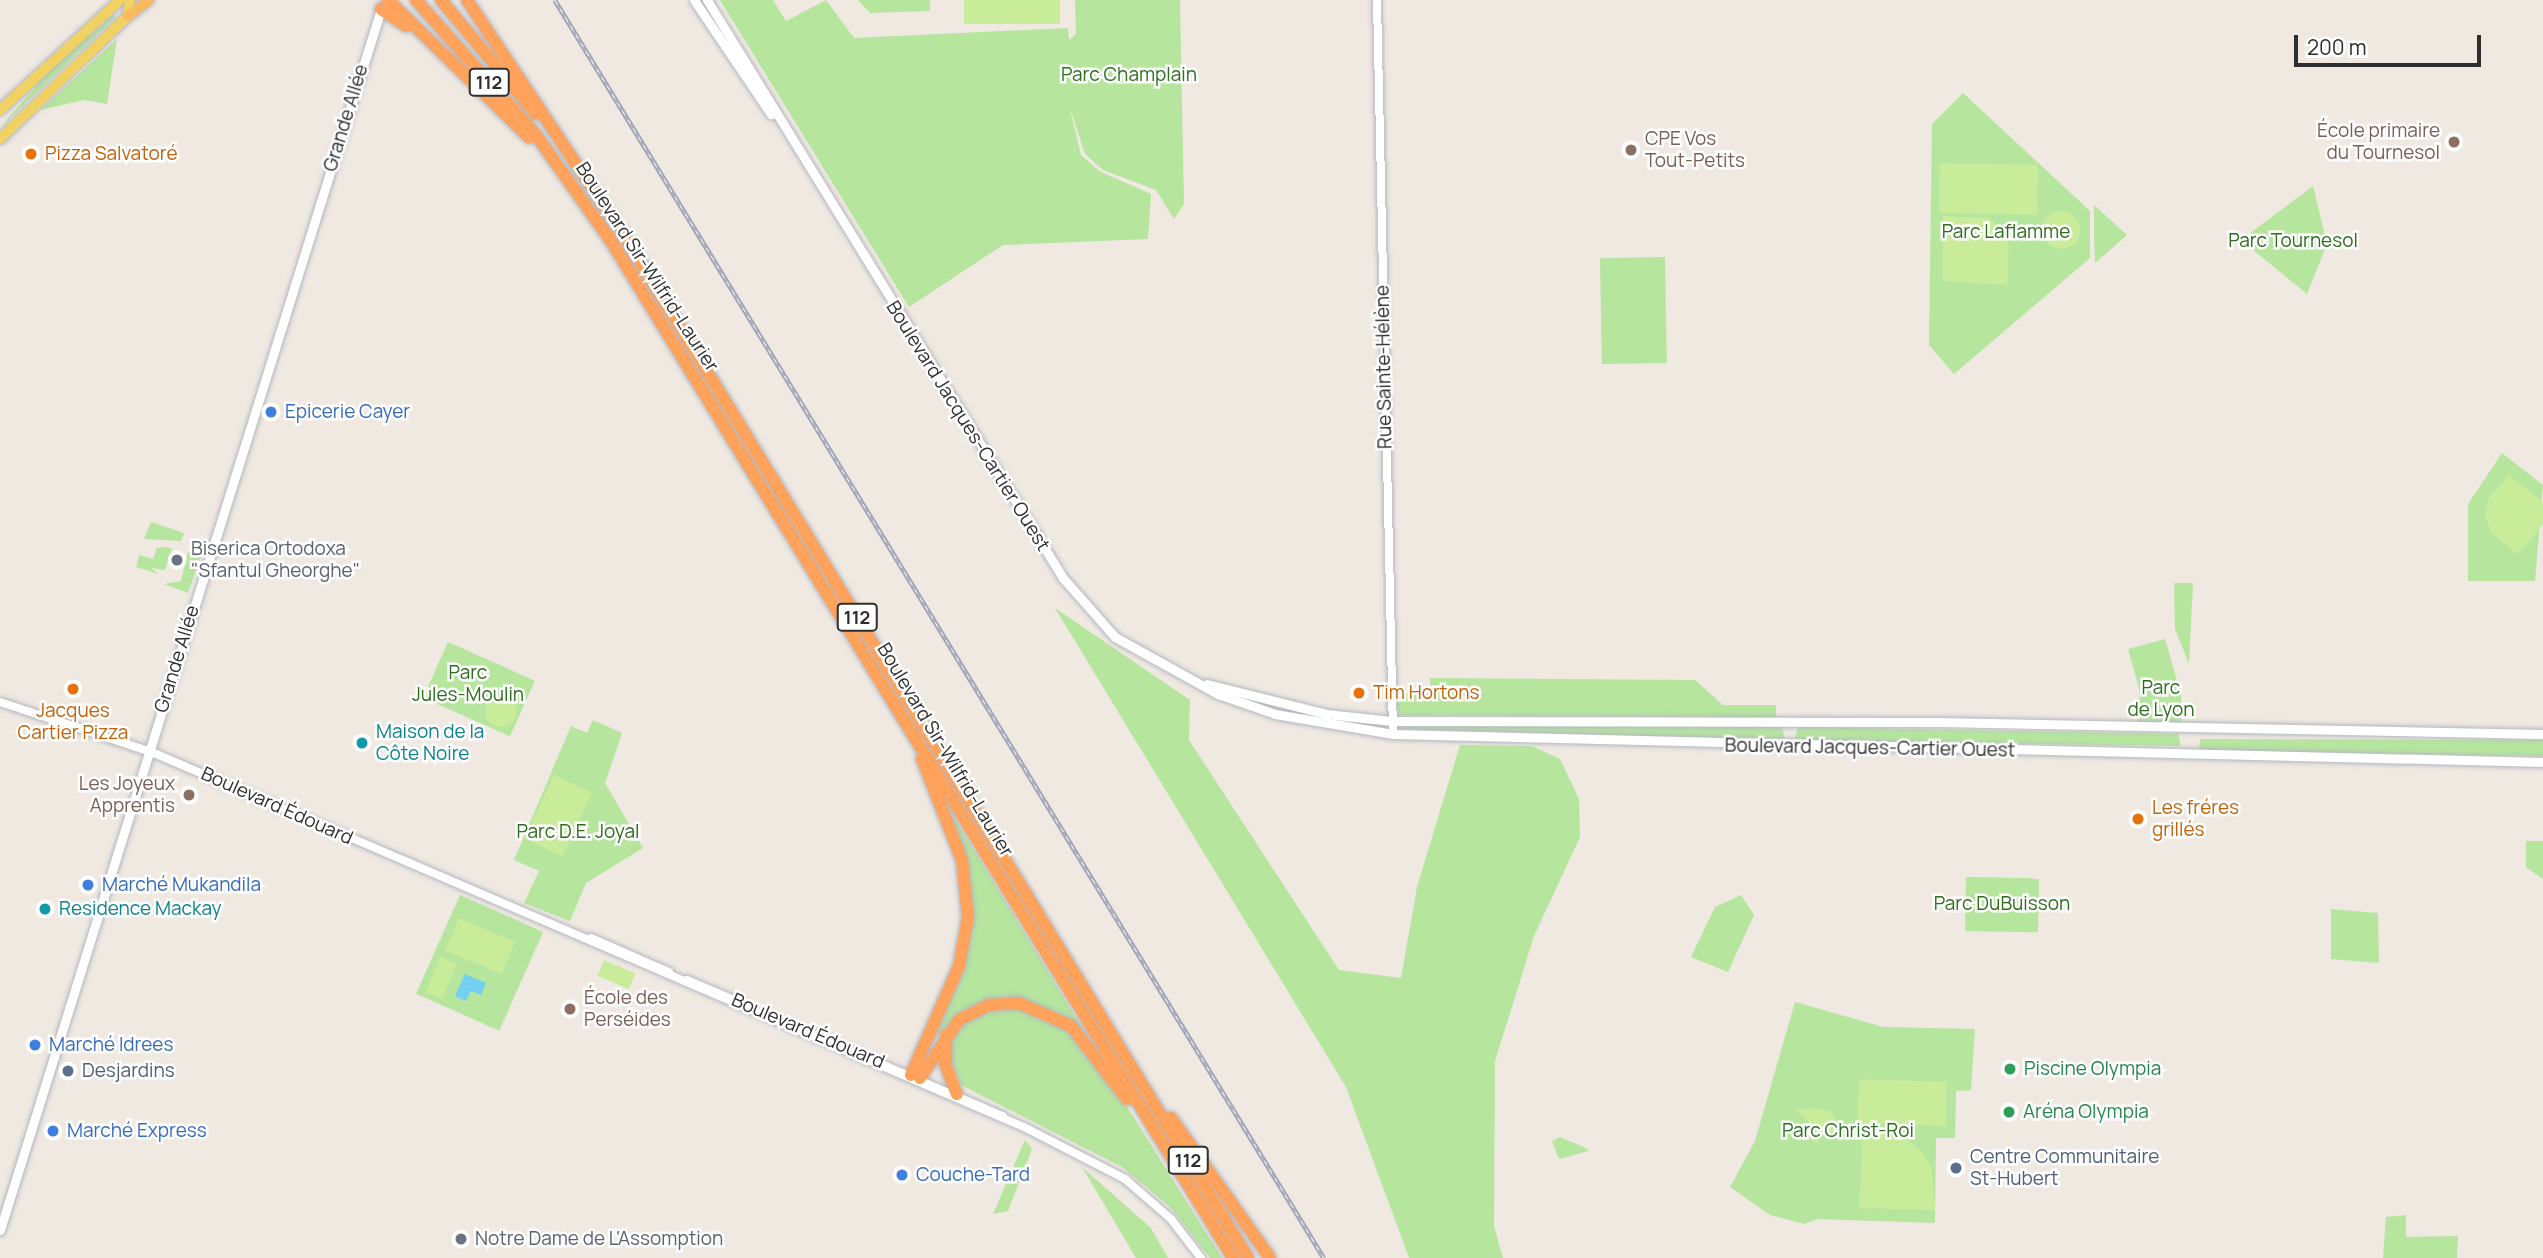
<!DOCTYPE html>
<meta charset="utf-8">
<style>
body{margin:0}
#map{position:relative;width:2543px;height:1258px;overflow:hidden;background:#efe9e1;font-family:Manrope,sans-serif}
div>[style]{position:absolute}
.green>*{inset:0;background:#b6e59e;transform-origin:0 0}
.pitch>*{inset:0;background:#c9ec9a;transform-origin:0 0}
.round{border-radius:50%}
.water>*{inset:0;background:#75cff0}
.roads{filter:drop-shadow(0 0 2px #b4b7c1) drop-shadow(0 0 2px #b4b7c1)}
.tertiary>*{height:8px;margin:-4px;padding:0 4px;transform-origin:4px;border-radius:4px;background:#fff}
.secondary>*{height:9px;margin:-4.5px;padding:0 4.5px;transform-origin:4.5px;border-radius:4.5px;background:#fff}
.primary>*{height:10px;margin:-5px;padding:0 5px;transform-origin:5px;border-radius:5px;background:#f2d163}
.trunk>*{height:10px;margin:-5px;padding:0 5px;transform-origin:5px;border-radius:5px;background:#f8ba60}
.motorway>*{height:12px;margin:-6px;padding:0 6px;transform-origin:6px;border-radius:6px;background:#ffa35c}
.rail>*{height:4.5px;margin-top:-2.25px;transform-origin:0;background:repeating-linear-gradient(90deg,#fff 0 5px,#a3a6b8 0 10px);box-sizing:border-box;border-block:2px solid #a3a6b8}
.dots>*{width:19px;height:19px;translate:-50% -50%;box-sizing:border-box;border:4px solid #fff;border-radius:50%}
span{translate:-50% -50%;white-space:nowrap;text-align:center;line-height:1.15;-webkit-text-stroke:5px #fff;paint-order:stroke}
.shield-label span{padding:2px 5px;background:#fff;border:2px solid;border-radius:5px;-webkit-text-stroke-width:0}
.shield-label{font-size:18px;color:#2e2e2e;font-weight:700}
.park-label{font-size:19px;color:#2c6e1b}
.street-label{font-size:19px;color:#2e2e2e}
.education-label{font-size:19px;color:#785e54}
.right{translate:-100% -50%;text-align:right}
.left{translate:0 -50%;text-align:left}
.food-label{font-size:19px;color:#c56008}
.shop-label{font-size:19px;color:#366cbe}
.worship-label{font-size:19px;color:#5b616d}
.culture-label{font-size:19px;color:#0d838f}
.leisure-label{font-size:19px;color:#27864d}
.service-label{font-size:19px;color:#4e5e75}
.scale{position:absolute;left:2294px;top:35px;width:187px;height:32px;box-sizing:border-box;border:4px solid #2e2e2e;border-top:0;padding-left:9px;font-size:21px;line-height:24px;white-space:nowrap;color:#2e2e2e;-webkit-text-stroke:5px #fff;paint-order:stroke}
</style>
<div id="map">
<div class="green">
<div style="clip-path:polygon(720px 0,773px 0,786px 21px,826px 0,854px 38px,1068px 28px,1069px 40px,1076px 34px,1075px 0,1180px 0,1184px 204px,1174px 219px,1156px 190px,1103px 170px,1085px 154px,1069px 105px,1081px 155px,1099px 171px,1151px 194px,1148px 239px,1003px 245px,909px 307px)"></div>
<div style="clip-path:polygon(858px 0,930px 0,930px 11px,870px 13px)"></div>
<div style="clip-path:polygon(114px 14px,116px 17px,0 128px,51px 68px)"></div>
<div style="clip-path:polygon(117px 39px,107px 104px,84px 100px,40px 110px)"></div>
<div style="clip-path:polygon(1963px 93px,2090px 211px,2090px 258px,1954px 374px,1929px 345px,1932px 124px)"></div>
<div style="clip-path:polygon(2313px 186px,2327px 244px,2307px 294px,2241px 240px)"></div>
<div style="clip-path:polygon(2094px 205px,2127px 235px,2095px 263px,2094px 232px)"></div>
<div style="left:1665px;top:257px;width:106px;height:65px;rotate:89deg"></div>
<div style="clip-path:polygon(2502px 453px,2543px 485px,2535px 581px,2468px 581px,2468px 504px)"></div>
<div style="clip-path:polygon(151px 522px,184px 533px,181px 541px,144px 539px)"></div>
<div style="clip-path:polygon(167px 547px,172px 549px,165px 570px,151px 568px,159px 574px,136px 567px,139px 555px,153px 559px,157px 548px)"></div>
<div style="clip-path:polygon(188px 552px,201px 556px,188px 593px,164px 584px,181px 581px)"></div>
<div style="clip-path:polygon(2174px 583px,2193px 583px,2189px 664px,2175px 629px)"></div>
<div style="clip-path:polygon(1055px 608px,1190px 700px,1189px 740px,1339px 970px,1401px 978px,1417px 887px,1460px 745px,1532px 746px,1560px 759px,1579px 799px,1580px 837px,1534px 936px,1495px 1061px,1494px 1226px,1503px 1258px,1409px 1258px,1346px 1087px)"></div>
<div style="clip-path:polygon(2165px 639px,2181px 694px,2181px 726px,2137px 724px,2140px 692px,2128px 649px)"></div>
<div style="left:448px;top:642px;width:95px;height:61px;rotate:24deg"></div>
<div style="clip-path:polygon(1430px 678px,1695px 680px,1723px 705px,1776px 705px,1776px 717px,1399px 715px,1395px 693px,1431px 693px)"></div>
<div style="clip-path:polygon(593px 720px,622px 733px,605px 783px,643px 848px,586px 883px,570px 921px,524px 903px,539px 871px,514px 860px,571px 726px,587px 733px)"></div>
<div style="clip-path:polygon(1406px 724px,1782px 727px,1785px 740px,1405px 729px)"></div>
<div style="clip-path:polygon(1798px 727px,2178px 734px,2181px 746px,1794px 741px)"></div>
<div style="clip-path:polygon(2200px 739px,2543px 740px,2543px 756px,2199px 751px)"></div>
<div style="clip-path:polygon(949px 809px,1083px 1029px,1080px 1031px,1029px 1001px,957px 1018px,931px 1042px,970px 920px)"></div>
<div style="clip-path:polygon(2526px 841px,2543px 841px,2543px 879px,2526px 867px)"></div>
<div style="left:1966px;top:877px;width:73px;height:54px;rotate:1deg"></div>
<div style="left:460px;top:895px;width:91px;height:108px;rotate:24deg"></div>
<div style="clip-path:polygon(1741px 895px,1754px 915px,1728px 972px,1691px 957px,1715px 907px)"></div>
<div style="clip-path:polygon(2331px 909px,2378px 913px,2379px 963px,2331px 959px)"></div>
<div style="clip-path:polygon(1795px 1002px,1883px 1027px,1975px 1029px,1971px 1090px,1956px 1091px,1955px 1138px,1936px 1138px,1935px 1223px,1817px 1219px,1805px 1224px,1770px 1215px,1730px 1187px,1755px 1141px)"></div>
<div style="clip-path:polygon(1017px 1006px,1064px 1024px,1119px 1094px,1222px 1258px,1210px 1258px,1170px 1207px,1122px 1167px,961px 1085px,947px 1051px,957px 1028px,990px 1010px)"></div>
<div style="clip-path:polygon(1560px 1137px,1588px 1149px,1588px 1151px,1559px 1159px,1552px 1141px)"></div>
<div style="clip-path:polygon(1025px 1140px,1032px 1149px,1008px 1211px,993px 1214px)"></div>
<div style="clip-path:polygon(1082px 1167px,1151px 1228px,1168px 1258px,1136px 1258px)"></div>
<div style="clip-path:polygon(2406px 1215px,2406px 1237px,2458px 1236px,2457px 1258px,2383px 1258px,2386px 1217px)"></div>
</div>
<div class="pitch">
<div style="left:964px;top:0;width:96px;height:24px"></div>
<div style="left:1940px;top:163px;width:98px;height:50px;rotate:1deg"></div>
<div class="round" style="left:2042px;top:211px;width:38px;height:38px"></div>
<div style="clip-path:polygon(1943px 216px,1988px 218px,1998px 225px,2009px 244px,2007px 285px,1943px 281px)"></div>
<div style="clip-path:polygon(2509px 475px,2543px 502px,2543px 524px,2518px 554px,2492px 534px,2485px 517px,2489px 498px)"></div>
<div class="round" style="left:485px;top:695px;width:32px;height:32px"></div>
<div style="left:554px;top:775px;width:42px;height:70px;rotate:25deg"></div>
<div style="left:459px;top:918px;width:61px;height:35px;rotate:23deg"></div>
<div style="left:440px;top:957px;width:18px;height:38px;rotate:22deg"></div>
<div style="left:604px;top:960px;width:34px;height:17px;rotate:23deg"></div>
<div style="left:1859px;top:1079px;width:88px;height:44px;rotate:2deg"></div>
<div style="clip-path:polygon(1816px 1108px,1830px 1111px,1840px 1126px,1830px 1135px,1811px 1124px,1820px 1131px,1818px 1144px,1802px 1133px,1809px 1122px,1795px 1110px)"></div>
<div style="clip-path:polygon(1863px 1131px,1901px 1136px,1921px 1150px,1932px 1170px,1935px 1210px,1859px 1208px)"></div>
</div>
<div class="water">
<div style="clip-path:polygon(465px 974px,486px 983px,481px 995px,471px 991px,466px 1001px,455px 996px)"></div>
</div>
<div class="roads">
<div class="tertiary">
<div style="left:1377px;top:0;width:734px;rotate:88.75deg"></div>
<div style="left:0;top:702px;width:162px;rotate:18.3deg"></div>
<div style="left:154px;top:753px;width:949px;rotate:23.27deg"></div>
<div style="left:591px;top:938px;width:85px;rotate:23.6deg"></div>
<div style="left:687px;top:980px;width:61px;rotate:23.2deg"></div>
<div style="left:809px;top:1033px;width:211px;rotate:23.2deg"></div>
<div style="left:1024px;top:1127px;width:114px;rotate:27.2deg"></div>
<div style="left:1125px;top:1179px;width:61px;rotate:41deg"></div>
<div style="left:1171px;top:1219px;width:49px;rotate:52.4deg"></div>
</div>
<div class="secondary">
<div style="left:694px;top:0;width:138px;rotate:56deg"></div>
<div style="left:707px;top:0;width:679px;rotate:58.37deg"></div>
<div style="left:1063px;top:578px;width:79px;rotate:48.6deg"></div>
<div style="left:1115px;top:637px;width:118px;rotate:29deg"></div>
<div style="left:1218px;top:694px;width:60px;rotate:19.3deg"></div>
<div style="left:1275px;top:714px;width:120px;rotate:9.6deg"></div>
<div style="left:1393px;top:734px;width:1150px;rotate:1.39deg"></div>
<div style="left:1207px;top:684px;width:123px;rotate:14.1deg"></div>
<div style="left:1326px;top:714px;width:66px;rotate:6.1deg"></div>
<div style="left:1392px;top:721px;width:546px;rotate:0.1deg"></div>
<div style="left:1938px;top:722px;width:605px;rotate:1.14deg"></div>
<div style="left:0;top:1230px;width:1279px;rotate:-72.67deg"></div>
</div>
<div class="primary">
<div style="left:0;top:110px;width:163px;rotate:-42.5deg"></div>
<div style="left:0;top:139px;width:178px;rotate:-43.9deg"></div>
<div style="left:128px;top:16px;width:16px;rotate:-83deg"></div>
</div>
<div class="trunk">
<div style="left:128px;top:16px;width:26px;rotate:-37deg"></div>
</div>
<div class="motorway">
<div style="left:388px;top:0;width:197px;rotate:44.2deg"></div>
<div style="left:416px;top:0;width:181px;rotate:48.4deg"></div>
<div style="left:536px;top:135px;width:130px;rotate:54.7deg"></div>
<div style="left:611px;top:241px;width:1192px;rotate:58.55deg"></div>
<div style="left:441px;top:0;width:148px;rotate:50.2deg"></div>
<div style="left:467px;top:0;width:296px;rotate:56.4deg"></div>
<div style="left:631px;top:247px;width:1184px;rotate:58.6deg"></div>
<div style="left:381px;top:9px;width:30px;rotate:34deg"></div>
<div style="left:946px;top:1035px;width:31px;rotate:90deg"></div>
<div style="left:946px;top:1066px;width:30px;rotate:69deg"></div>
<div style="left:911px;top:1075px;width:119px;rotate:-66.2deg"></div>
<div style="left:959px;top:966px;width:50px;rotate:-79.6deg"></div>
<div style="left:968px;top:917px;width:57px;rotate:-96deg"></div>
<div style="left:962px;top:860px;width:109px;rotate:-111.6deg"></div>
<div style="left:920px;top:1078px;width:70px;rotate:-56.1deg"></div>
<div style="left:959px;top:1020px;width:34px;rotate:-27deg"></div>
<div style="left:989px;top:1005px;width:30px;rotate:-4deg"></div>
<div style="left:1019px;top:1003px;width:57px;rotate:23.9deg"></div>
<div style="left:1071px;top:1026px;width:92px;rotate:52.5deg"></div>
<div style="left:1171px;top:1118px;width:171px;rotate:54.7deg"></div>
</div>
</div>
<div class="rail">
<div style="left:555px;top:0;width:1474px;rotate:58.56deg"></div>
</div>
<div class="dots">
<div style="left:2454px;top:142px;background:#8d6e63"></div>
<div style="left:1631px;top:150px;background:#8d6e63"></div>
<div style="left:31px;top:154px;background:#e8710a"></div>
<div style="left:271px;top:412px;background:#3f7fe0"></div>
<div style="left:177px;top:560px;background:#6b7280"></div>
<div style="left:73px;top:689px;background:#e8710a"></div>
<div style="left:1359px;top:693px;background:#e8710a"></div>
<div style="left:362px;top:743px;background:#0f9aa8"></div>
<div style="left:189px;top:795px;background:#8d6e63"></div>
<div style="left:2138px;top:819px;background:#e8710a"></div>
<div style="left:88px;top:885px;background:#3f7fe0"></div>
<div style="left:45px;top:909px;background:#0f9aa8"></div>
<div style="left:570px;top:1009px;background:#8d6e63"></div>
<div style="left:35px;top:1045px;background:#3f7fe0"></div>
<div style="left:2010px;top:1069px;background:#2e9e5b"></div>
<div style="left:68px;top:1071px;background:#5c6f8a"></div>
<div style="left:2009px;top:1112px;background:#2e9e5b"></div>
<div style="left:53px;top:1131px;background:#3f7fe0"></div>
<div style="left:1956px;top:1168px;background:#5c6f8a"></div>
<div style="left:902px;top:1175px;background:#3f7fe0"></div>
<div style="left:461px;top:1239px;background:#6b7280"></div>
</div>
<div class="shield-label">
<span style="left:489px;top:82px">112</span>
<span style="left:857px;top:617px">112</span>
<span style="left:1188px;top:1160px">112</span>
</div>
<div class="park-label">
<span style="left:1129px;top:75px">Parc Champlain</span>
<span style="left:2006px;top:232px">Parc Laflamme</span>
<span style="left:2293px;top:241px">Parc Tournesol</span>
<span style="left:468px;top:684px">Parc<br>Jules-Moulin</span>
<span style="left:2161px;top:699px">Parc<br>de Lyon</span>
<span style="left:578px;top:832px">Parc D.E. Joyal</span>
<span style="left:2002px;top:904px">Parc DuBuisson</span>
<span style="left:1848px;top:1131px">Parc Christ-Roi</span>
</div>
<div class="street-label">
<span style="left:346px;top:118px;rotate:-73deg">Grande Allée</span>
<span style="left:647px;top:267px;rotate:57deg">Boulevard Sir-Wilfrid-Laurier</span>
<span style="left:1384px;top:367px;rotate:-91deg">Rue Sainte-Hélène</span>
<span style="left:968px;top:426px;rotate:58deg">Boulevard Jacques-Cartier Ouest</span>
<span style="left:177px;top:659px;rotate:-73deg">Grande Allée</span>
<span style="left:1870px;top:748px;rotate:1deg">Boulevard Jacques-Cartier Ouest</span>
<span style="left:945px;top:750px;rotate:59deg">Boulevard Sir-Wilfrid-Laurier</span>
<span style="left:277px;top:806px;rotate:24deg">Boulevard Édouard</span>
<span style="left:808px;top:1031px;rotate:23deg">Boulevard Édouard</span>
</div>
<div class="education-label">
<span class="right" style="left:2440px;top:142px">École primaire<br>du Tournesol</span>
<span class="left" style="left:1645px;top:150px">CPE Vos<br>Tout-Petits</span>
<span class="right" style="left:175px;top:795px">Les Joyeux<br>Apprentis</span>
<span class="left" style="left:584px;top:1009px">École des<br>Perséides</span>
</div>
<div class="food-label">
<span class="left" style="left:45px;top:154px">Pizza Salvatoré</span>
<span class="left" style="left:1373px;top:693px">Tim Hortons</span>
<span style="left:73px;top:722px">Jacques<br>Cartier Pizza</span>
<span class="left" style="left:2152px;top:819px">Les fréres<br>grillés</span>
</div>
<div class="shop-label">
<span class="left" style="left:285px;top:412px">Epicerie Cayer</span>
<span class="left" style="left:102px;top:885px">Marché Mukandila</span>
<span class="left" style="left:49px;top:1045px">Marché Idrees</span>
<span class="left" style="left:67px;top:1131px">Marché Express</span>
<span class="left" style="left:916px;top:1175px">Couche-Tard</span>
</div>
<div class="worship-label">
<span class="left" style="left:191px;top:560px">Biserica Ortodoxa<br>"Sfantul Gheorghe"</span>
<span class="left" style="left:475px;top:1239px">Notre Dame de L'Assomption</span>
</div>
<div class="culture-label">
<span class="left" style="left:376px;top:743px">Maison de la<br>Côte Noire</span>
<span class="left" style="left:59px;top:909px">Residence Mackay</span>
</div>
<div class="leisure-label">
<span class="left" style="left:2024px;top:1069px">Piscine Olympia</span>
<span class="left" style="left:2023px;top:1112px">Aréna Olympia</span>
</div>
<div class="service-label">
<span class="left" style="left:82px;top:1071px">Desjardins</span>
<span class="left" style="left:1970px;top:1168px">Centre Communitaire<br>St-Hubert</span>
</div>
<div class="scale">200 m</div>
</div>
